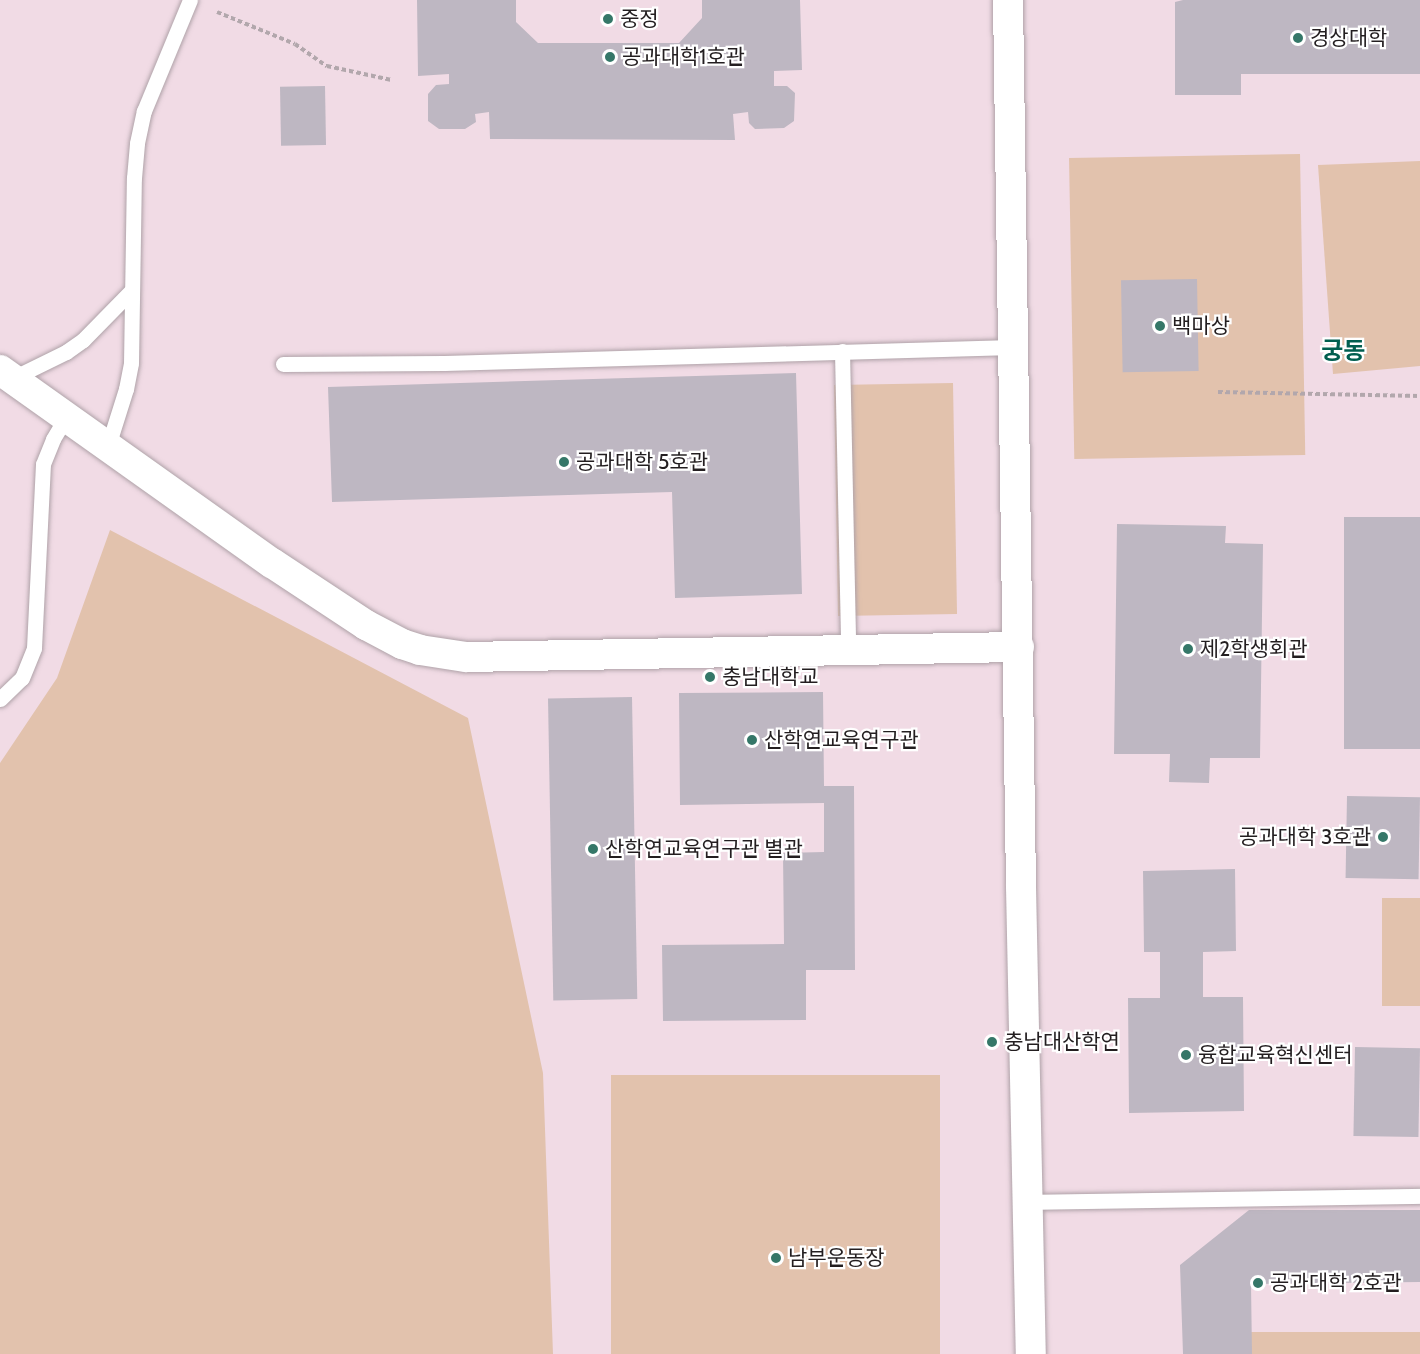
<!DOCTYPE html>
<meta charset="utf-8">
<style>
body{margin:0}
#map{position:relative;width:1420px;height:1354px;overflow:hidden;background:#f6e8ef;font-family:Cabin,"Noto Sans KR",sans-serif}
div>[style]{position:absolute}
.built>*{inset:0;background:#f1dbe5;transform-origin:0 0}
.green>*{inset:0;background:#e2c2ad;transform-origin:0 0}
.building>*{inset:0;background:#beb7c2;transform-origin:0 0}
.path>*{height:4px;margin-top:-2px;transform-origin:0;background:repeating-linear-gradient(90deg,#b2a7ac 0 4.5px,transparent 0 7.5px)}
.roads{filter:drop-shadow(0 0 2px #afa2a8) drop-shadow(0 0 2px #afa2a8)}
.service>*{height:15px;margin:-7.5px;padding:0 7.5px;transform-origin:7.5px;border-radius:7.5px;background:#fff}
.minor>*{height:30px;margin:-15px;padding:0 15px;transform-origin:15px;border-radius:15px;background:#fff}
.dots>*{width:16px;height:16px;translate:-50% -50%;box-sizing:border-box;border:3px solid #fff;border-radius:50%}
span{translate:-50% -50%;white-space:nowrap;text-align:center;line-height:1.15;-webkit-text-stroke:4.5px #fff;paint-order:stroke}
.poi-label{font-size:21px;color:#231e20}
.left{translate:0 -50%;text-align:left}
.right{translate:-100% -50%;text-align:right}
.quarter-label{font-size:24px;color:#015e4f;font-weight:700}
</style>
<div id="map">
<div class="built">
<div style="left:0;top:0;width:1420px;height:1354px"></div>
</div>
<div class="green">
<div style="left:1300px;top:154px;width:301px;height:231px;rotate:89deg"></div>
<div style="clip-path:polygon(1420px 161px,1420px 366px,1333px 374px,1318px 165px)"></div>
<div style="left:953px;top:383px;width:231px;height:119px;rotate:89deg"></div>
<div style="clip-path:polygon(110px 530px,468px 718px,543px 1073px,553px 1354px,0 1354px,0 763px,57px 678px)"></div>
<div style="left:1420px;top:898px;width:108px;height:38px;rotate:90deg"></div>
<div style="left:940px;top:1075px;width:279px;height:329px;rotate:90deg"></div>
<div style="left:1420px;top:1332px;width:22px;height:173px;rotate:90deg"></div>
</div>
<div class="building">
<div style="clip-path:polygon(417px 0,516px 0,516px 22px,538px 43px,679px 43px,702px 18px,702px 0,800px 0,802px 70px,774px 71px,774px 86px,787px 86px,795px 93px,794px 121px,784px 128px,755px 129px,749px 123px,748px 112px,733px 114px,735px 140px,490px 139px,489px 112px,475px 114px,476px 122px,465px 129px,439px 129px,428px 121px,428px 94px,436px 85px,449px 84px,449px 74px,418px 76px)"></div>
<div style="clip-path:polygon(1183px 0,1420px 0,1420px 74px,1241px 74px,1241px 95px,1175px 95px,1175px 2px)"></div>
<div style="left:325px;top:86px;width:59px;height:45px;rotate:89deg"></div>
<div style="left:1197px;top:279px;width:92px;height:76px;rotate:89deg"></div>
<div style="clip-path:polygon(796px 373px,802px 594px,675px 598px,672px 492px,332px 502px,328px 387px)"></div>
<div style="left:1420px;top:517px;width:232px;height:76px;rotate:90deg"></div>
<div style="clip-path:polygon(1117px 524px,1226px 526px,1225px 543px,1263px 544px,1260px 758px,1210px 758px,1209px 783px,1169px 782px,1170px 754px,1114px 754px)"></div>
<div style="clip-path:polygon(823px 692px,824px 786px,854px 786px,855px 970px,806px 970px,806px 1020px,663px 1021px,662px 945px,784px 944px,783px 853px,824px 852px,824px 803px,680px 805px,679px 693px)"></div>
<div style="left:632px;top:697px;width:302px;height:84px;rotate:89deg"></div>
<div style="left:1347px;top:796px;width:73px;height:82px;rotate:1deg"></div>
<div style="clip-path:polygon(1235px 869px,1236px 951px,1203px 952px,1203px 997px,1243px 997px,1244px 1111px,1129px 1113px,1128px 998px,1160px 998px,1160px 952px,1144px 952px,1143px 871px)"></div>
<div style="left:1355px;top:1047px;width:65px;height:89px;rotate:1deg"></div>
<div style="clip-path:polygon(1249px 1210px,1420px 1210px,1420px 1282px,1251px 1284px,1252px 1354px,1183px 1354px,1180px 1265px)"></div>
</div>
<div class="path">
<div style="left:217px;top:12px;width:84px;rotate:22.3deg"></div>
<div style="left:295px;top:44px;width:39px;rotate:35deg"></div>
<div style="left:327px;top:66px;width:66px;rotate:12.3deg"></div>
<div style="left:1218px;top:392px;width:202px;rotate:1.1deg"></div>
</div>
<div class="roads">
<div class="service">
<div style="left:842px;top:351px;width:297px;rotate:88.8deg"></div>
<div style="left:283px;top:364px;width:161px;rotate:-0.4deg"></div>
<div style="left:444px;top:363px;width:569px;rotate:-1.61deg"></div>
<div style="left:13px;top:378px;width:59px;rotate:-26.1deg"></div>
<div style="left:66px;top:352px;width:21px;rotate:-35deg"></div>
<div style="left:83px;top:340px;width:69px;rotate:-45.6deg"></div>
<div style="left:108px;top:446px;width:60px;rotate:-72.5deg"></div>
<div style="left:126px;top:389px;width:26px;rotate:-79deg"></div>
<div style="left:131px;top:363px;width:185px;rotate:-89.1deg"></div>
<div style="left:134px;top:178px;width:35px;rotate:-85deg"></div>
<div style="left:137px;top:143px;width:33px;rotate:-78deg"></div>
<div style="left:144px;top:111px;width:120px;rotate:-67.5deg"></div>
<div style="left:0;top:699px;width:30px;rotate:-44deg"></div>
<div style="left:22px;top:678px;width:32px;rotate:-68deg"></div>
<div style="left:34px;top:648px;width:184px;rotate:-87.2deg"></div>
<div style="left:43px;top:464px;width:27px;rotate:-68deg"></div>
<div style="left:53px;top:439px;width:26px;rotate:-59deg"></div>
<div style="left:1029px;top:1202px;width:391px;rotate:-0.9deg"></div>
</div>
<div class="minor">
<div style="left:1008px;top:0;width:887px;rotate:89.16deg"></div>
<div style="left:1021px;top:887px;width:467px;rotate:88.8deg"></div>
<div style="left:0;top:370px;width:334px;rotate:35.4deg"></div>
<div style="left:272px;top:563px;width:113px;rotate:33.4deg"></div>
<div style="left:366px;top:625px;width:41px;rotate:27.8deg"></div>
<div style="left:402px;top:644px;width:19px;rotate:18deg"></div>
<div style="left:420px;top:650px;width:47px;rotate:8.7deg"></div>
<div style="left:466px;top:657px;width:553px;rotate:-1.04deg"></div>
</div>
</div>
<div class="dots">
<div style="left:608px;top:19px;background:#357768"></div>
<div style="left:1298px;top:38px;background:#357768"></div>
<div style="left:610px;top:57px;background:#357768"></div>
<div style="left:1160px;top:326px;background:#357768"></div>
<div style="left:564px;top:462px;background:#357768"></div>
<div style="left:1188px;top:649px;background:#357768"></div>
<div style="left:710px;top:677px;background:#357768"></div>
<div style="left:752px;top:740px;background:#357768"></div>
<div style="left:1383px;top:837px;background:#357768"></div>
<div style="left:593px;top:849px;background:#357768"></div>
<div style="left:992px;top:1042px;background:#357768"></div>
<div style="left:1186px;top:1055px;background:#357768"></div>
<div style="left:776px;top:1258px;background:#357768"></div>
<div style="left:1258px;top:1283px;background:#357768"></div>
</div>
<div class="poi-label">
<span class="left" style="left:620px;top:19px">중정</span>
<span class="left" style="left:1310px;top:38px">경상대학</span>
<span class="left" style="left:622px;top:57px">공과대학1호관</span>
<span class="left" style="left:1172px;top:326px">백마상</span>
<span class="left" style="left:576px;top:462px">공과대학 5호관</span>
<span class="left" style="left:1200px;top:649px">제2학생회관</span>
<span class="left" style="left:722px;top:677px">충남대학교</span>
<span class="left" style="left:764px;top:740px">산학연교육연구관</span>
<span class="right" style="left:1371px;top:837px">공과대학 3호관</span>
<span class="left" style="left:605px;top:849px">산학연교육연구관 별관</span>
<span class="left" style="left:1004px;top:1042px">충남대산학연</span>
<span class="left" style="left:1198px;top:1055px">융합교육혁신센터</span>
<span class="left" style="left:788px;top:1258px">남부운동장</span>
<span class="left" style="left:1270px;top:1283px">공과대학 2호관</span>
</div>
<div class="quarter-label">
<span style="left:1343px;top:351px">궁동</span>
</div>
</div>
